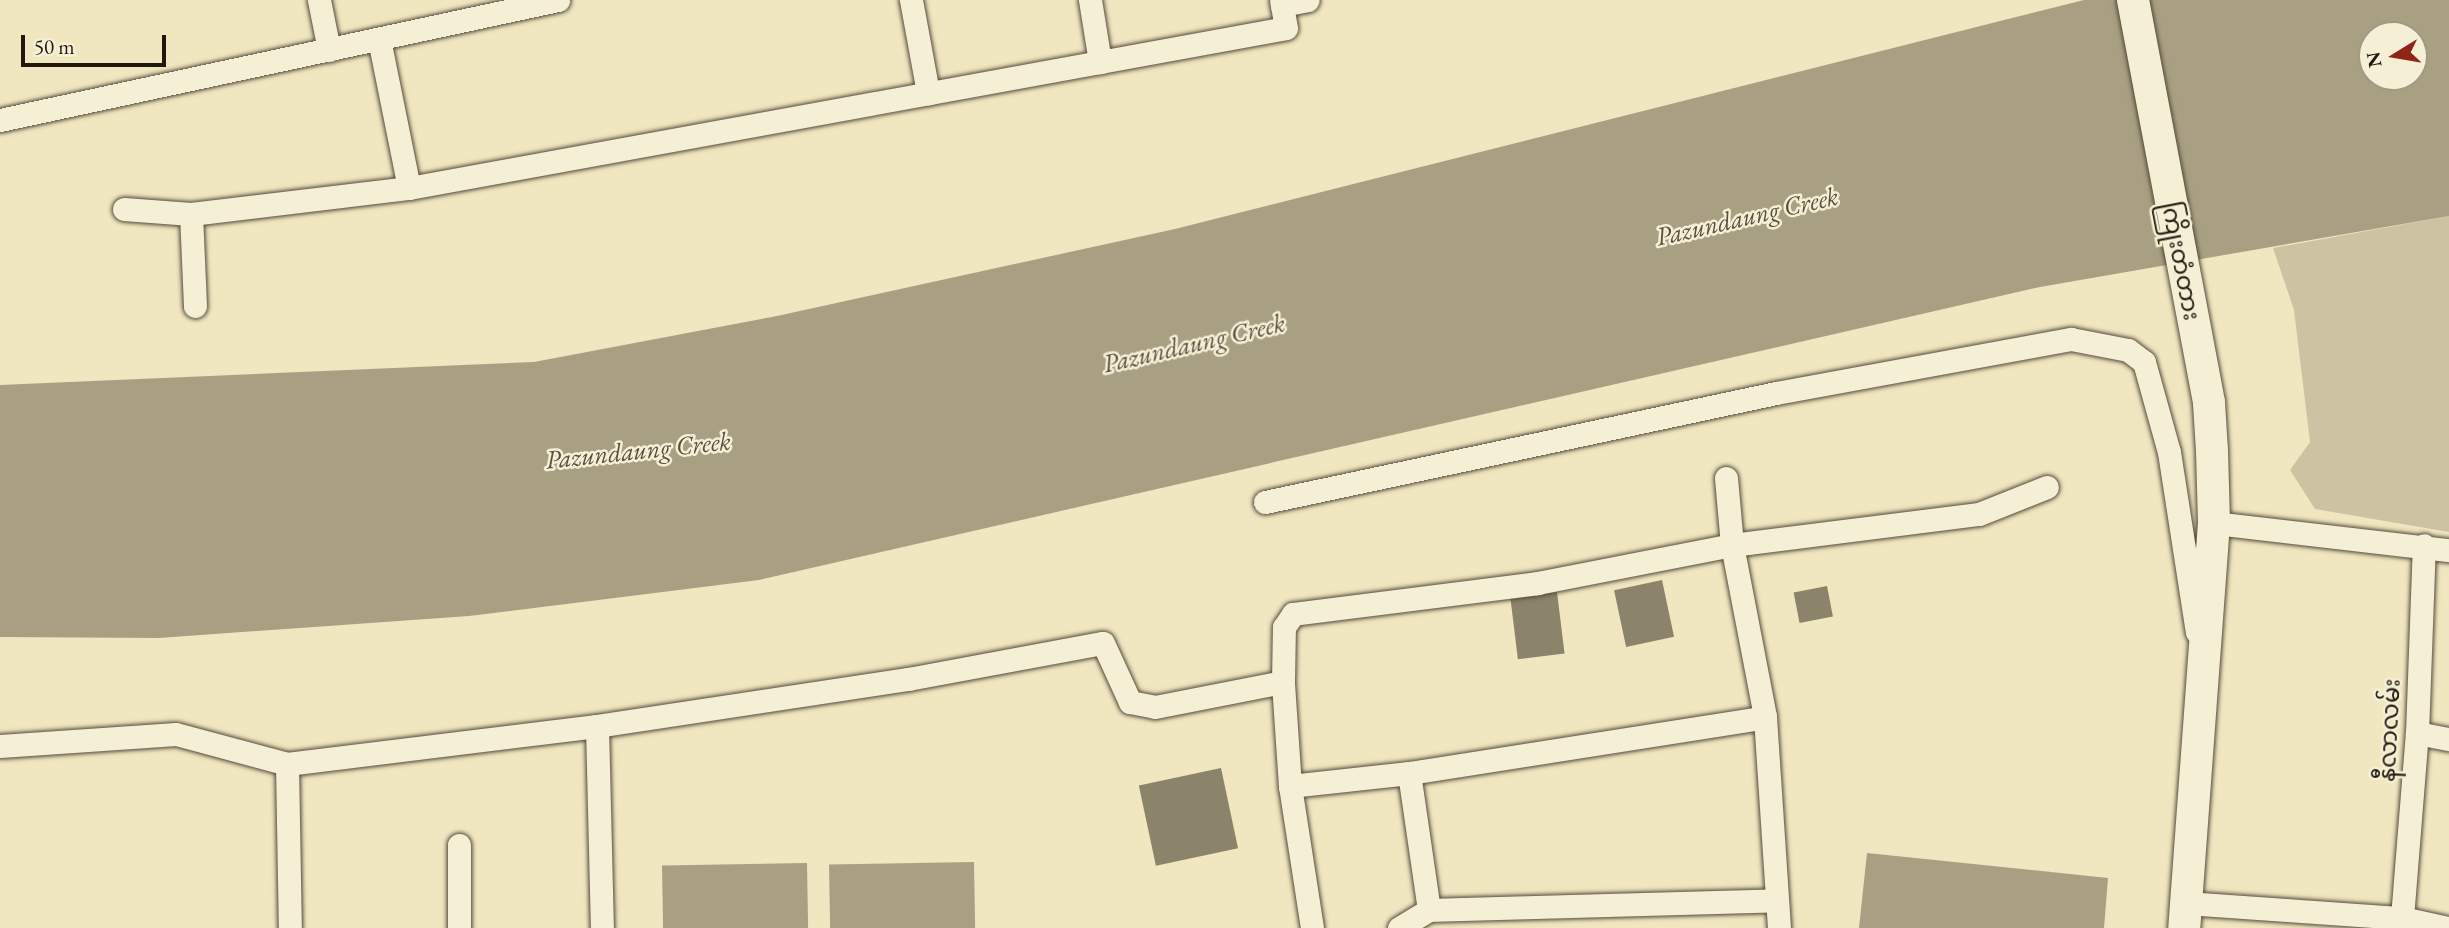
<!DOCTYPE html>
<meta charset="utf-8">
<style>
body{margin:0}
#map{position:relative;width:2449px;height:928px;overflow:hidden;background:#f0e6c0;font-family:"EB Garamond","Noto Sans Myanmar",serif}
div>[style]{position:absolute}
.green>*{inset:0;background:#cdc3a2}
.water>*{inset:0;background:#a9a083;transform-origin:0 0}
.building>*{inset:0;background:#8c836b;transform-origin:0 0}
.roads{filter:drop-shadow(0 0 2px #544b3a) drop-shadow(0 0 2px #544b3a)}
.minor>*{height:23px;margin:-11.5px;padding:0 11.5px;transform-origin:11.5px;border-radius:11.5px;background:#f5efd6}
.secondary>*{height:32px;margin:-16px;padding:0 16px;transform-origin:16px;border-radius:16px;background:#f5efd6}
span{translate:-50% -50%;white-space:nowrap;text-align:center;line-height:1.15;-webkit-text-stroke:5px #f5efd6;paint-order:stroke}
.street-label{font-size:24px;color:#20170e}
.water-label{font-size:26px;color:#574e3d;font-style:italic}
.north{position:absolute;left:2358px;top:21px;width:70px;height:70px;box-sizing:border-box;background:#f5efd6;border:2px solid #a09986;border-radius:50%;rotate:259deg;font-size:19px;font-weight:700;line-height:28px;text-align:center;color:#20170e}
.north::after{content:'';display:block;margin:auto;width:24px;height:32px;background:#8f2418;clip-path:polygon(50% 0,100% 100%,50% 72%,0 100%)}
.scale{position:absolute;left:21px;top:35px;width:145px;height:32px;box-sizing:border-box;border:4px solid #20170e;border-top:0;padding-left:9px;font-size:21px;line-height:24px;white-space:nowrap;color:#20170e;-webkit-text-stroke:5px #f5efd6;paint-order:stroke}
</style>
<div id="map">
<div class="green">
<div style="clip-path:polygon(2449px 216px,2449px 532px,2315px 509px,2290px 470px,2310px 442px,2294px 310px,2273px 248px)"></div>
</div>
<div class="water">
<div style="clip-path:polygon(evenodd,2084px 0,2449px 0,2449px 216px,2040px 287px,759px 580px,469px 616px,159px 638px,0 637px,0 385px,534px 362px,777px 316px,1175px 229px,2084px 0,2372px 35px,2414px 35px,2414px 77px,2372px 77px,2372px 35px)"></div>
<div style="clip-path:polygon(1867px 853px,2108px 878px,2104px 928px,1859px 928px)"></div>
<div style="left:974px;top:862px;width:66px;height:145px;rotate:89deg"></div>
<div style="left:807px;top:863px;width:65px;height:145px;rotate:89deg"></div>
</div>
<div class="building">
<div style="left:1662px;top:580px;width:58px;height:49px;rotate:78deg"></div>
<div style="left:1827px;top:586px;width:31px;height:34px;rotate:79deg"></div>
<div style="left:1557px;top:592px;width:62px;height:47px;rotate:83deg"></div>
<div style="left:1221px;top:768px;width:82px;height:84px;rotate:78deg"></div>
</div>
<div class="roads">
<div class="minor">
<div style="left:319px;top:0;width:51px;rotate:78.7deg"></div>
<div style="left:911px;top:0;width:95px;rotate:79.6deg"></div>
<div style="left:1090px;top:0;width:63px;rotate:80.8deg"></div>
<div style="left:1282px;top:5px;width:26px;rotate:-11deg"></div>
<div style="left:379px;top:39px;width:152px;rotate:78.6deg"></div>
<div style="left:409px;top:188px;width:891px;rotate:-10.34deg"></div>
<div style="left:1286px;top:28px;width:28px;rotate:-100deg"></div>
<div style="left:0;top:120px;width:571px;rotate:-12.14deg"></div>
<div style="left:124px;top:209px;width:67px;rotate:4.3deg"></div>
<div style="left:191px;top:214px;width:220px;rotate:-6.8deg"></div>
<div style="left:191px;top:214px;width:92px;rotate:87.5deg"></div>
<div style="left:1726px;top:478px;width:67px;rotate:84.9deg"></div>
<div style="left:1732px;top:545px;width:175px;rotate:79.1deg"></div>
<div style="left:1765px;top:717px;width:211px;rotate:86.2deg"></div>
<div style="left:1265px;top:502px;width:522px;rotate:-12.04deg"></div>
<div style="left:1776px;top:393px;width:300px;rotate:-10.4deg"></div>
<div style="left:2071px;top:339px;width:58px;rotate:10.9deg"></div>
<div style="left:2128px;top:350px;width:20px;rotate:37deg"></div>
<div style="left:2144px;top:362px;width:93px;rotate:74.5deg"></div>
<div style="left:2169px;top:452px;width:182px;rotate:81.2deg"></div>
<div style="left:2214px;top:523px;width:237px;rotate:6.6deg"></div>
<div style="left:597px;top:726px;width:202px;rotate:88.6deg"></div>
<div style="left:2417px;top:733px;width:33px;rotate:11deg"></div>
<div style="left:0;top:746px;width:176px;rotate:-3.9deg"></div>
<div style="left:176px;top:734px;width:115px;rotate:15.1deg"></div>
<div style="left:287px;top:764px;width:312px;rotate:-7deg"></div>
<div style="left:597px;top:726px;width:315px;rotate:-8.6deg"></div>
<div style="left:908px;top:679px;width:198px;rotate:-10.5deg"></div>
<div style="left:1103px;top:643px;width:65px;rotate:65.4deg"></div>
<div style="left:1130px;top:702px;width:25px;rotate:11deg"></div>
<div style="left:1155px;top:707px;width:130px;rotate:-11.1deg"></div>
<div style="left:287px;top:764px;width:164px;rotate:89deg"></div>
<div style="left:1409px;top:773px;width:138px;rotate:81.7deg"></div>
<div style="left:1290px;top:786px;width:120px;rotate:-6.2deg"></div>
<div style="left:1409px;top:773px;width:360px;rotate:-8.9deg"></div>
<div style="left:459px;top:845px;width:83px;rotate:90deg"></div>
<div style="left:2186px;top:903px;width:217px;rotate:4deg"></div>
<div style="left:2402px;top:918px;width:47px;rotate:12.3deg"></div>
<div style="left:2402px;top:918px;width:186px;rotate:-85.4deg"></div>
<div style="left:2417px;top:733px;width:188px;rotate:-87.9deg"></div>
<div style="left:1312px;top:928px;width:144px;rotate:-98.8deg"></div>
<div style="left:1290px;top:786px;width:104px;rotate:-93.9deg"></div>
<div style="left:1283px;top:682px;width:55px;rotate:-89deg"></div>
<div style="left:1284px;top:627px;width:16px;rotate:-55deg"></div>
<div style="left:1293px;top:614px;width:246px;rotate:-7.2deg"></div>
<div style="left:1537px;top:583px;width:199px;rotate:-11deg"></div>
<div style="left:1732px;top:545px;width:249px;rotate:-7.2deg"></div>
<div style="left:1979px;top:514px;width:73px;rotate:-21.7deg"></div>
<div style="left:1399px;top:928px;width:35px;rotate:-31deg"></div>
<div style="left:1429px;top:910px;width:348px;rotate:-1.6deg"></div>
</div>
<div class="secondary">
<div style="left:2133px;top:0;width:410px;rotate:79.3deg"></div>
<div style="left:2209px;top:403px;width:48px;rotate:86.4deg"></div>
<div style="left:2212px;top:451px;width:72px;rotate:88.4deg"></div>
<div style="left:2214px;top:523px;width:406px;rotate:94.2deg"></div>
</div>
</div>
<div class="street-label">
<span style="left:2181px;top:261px;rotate:79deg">ကြိုးတံတား</span>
<span style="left:2389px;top:730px;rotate:-87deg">နီလာလမ်း</span>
</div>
<div class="water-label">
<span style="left:1747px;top:217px;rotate:-13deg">Pazundaung Creek</span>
<span style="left:1194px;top:344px;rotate:-13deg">Pazundaung Creek</span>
<span style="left:638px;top:451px;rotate:-6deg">Pazundaung Creek</span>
</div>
<div class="north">N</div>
<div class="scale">50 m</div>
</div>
